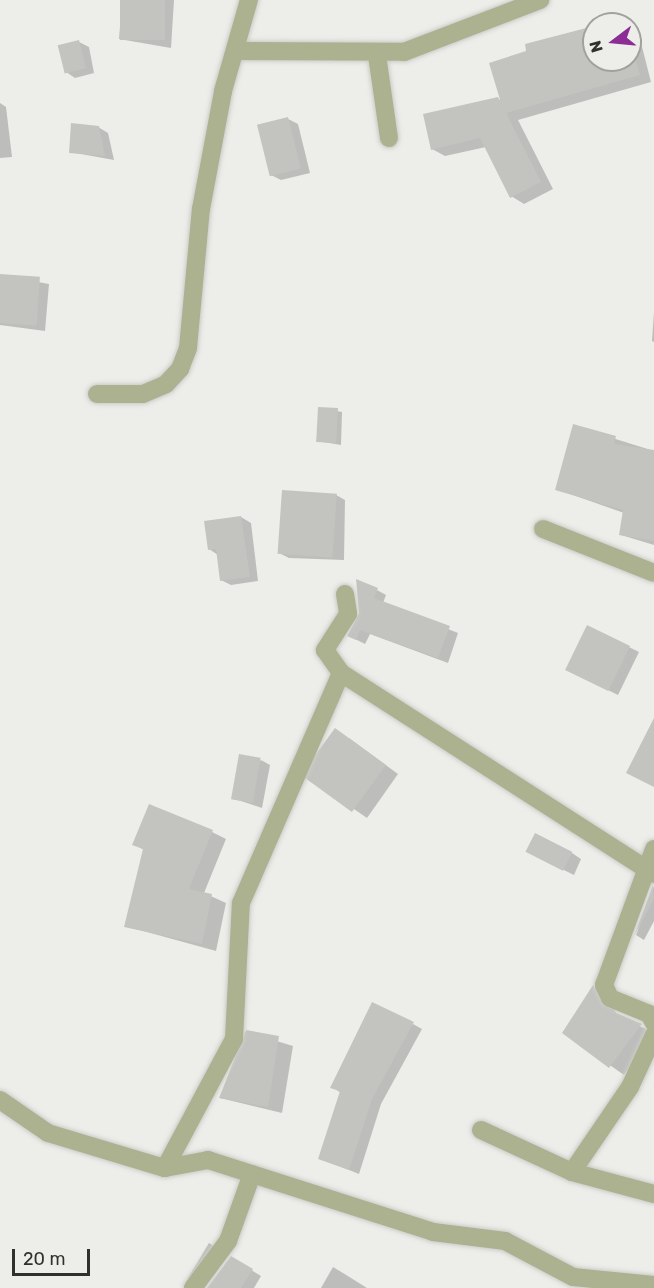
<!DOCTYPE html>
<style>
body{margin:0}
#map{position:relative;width:654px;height:1288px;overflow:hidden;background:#edeeea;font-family:Rubik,sans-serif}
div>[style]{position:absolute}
.shadow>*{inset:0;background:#0003}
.building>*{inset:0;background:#c3c4c0;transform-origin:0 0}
.roads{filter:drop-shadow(0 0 2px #cbccc8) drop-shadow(0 0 2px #cbccc8)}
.minor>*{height:18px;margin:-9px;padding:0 9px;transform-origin:9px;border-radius:9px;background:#acb190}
span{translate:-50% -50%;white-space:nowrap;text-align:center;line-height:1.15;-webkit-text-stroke:6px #edeeea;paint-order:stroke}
.north{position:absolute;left:582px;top:12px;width:60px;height:60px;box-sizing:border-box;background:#edeeea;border:2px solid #a1a29f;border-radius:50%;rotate:254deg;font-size:16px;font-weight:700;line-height:24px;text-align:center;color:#30302f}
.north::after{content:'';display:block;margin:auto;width:21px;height:27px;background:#8c2c95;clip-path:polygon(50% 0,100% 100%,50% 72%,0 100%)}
.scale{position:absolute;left:12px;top:1249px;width:78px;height:27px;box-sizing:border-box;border:3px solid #30302f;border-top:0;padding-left:8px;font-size:18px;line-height:21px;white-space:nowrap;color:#30302f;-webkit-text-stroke:4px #edeeea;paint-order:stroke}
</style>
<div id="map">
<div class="shadow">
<div style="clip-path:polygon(122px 0,174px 0,171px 48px,119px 39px)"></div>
<div style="clip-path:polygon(625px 19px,637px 27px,651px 82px,518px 120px,553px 189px,524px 204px,511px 196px,486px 147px,445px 156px,432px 149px,498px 99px,502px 101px,573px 38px,594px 27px,594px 60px,630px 60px,630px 24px,607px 24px)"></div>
<div style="clip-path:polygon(79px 42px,89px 47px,94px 73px,75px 78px,66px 72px)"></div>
<div style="clip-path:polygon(0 103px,6px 107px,12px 157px,0 158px)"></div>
<div style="clip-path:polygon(288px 119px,298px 124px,310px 173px,281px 180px,271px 175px)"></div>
<div style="clip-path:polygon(98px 127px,108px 133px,114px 160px,70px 152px)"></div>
<div style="clip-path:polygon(0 275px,49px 284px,45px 331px,0 325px)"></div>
<div style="clip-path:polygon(654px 312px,654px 342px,652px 341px)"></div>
<div style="clip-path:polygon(319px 408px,342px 412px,341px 445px,317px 441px)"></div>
<div style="clip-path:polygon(574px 426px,654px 451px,654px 545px,621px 535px,624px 513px,556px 489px)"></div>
<div style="clip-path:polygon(336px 495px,345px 500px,344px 560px,289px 558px,279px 553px)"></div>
<div style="clip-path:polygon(241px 517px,251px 523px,258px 581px,231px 585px,221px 580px,218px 555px,209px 549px)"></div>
<div style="clip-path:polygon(377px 590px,386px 595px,383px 603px,458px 633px,448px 663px,370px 634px,365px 644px,349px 636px)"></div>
<div style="clip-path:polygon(588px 627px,639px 652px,618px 695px,577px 675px)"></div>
<div style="clip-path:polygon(349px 738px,398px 774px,367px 818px,309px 778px)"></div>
<div style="clip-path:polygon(261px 760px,270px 765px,262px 808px,232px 798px)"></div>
<div style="clip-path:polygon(212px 832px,226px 839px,204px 893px,226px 903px,216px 951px,125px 926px,144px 850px,134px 844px)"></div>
<div style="clip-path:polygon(572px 853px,581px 859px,574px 875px,537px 857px)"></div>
<div style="clip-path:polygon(654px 886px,654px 921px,644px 940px,636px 935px)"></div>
<div style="clip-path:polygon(594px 987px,607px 995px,617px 1015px,654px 1033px,624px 1075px,564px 1033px)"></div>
<div style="clip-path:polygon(413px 1024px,422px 1029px,381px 1104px,359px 1174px,319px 1158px,341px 1093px,332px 1087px)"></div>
<div style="clip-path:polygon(247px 1032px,293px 1046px,282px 1113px,220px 1098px)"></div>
<div style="clip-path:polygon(209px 1243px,220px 1250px,196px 1283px,188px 1278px)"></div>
<div style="clip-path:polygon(232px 1258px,261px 1276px,254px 1288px,209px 1288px)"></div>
<div style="clip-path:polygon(333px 1267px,343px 1273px,367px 1288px,321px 1288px)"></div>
</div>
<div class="building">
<div style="left:120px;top:0;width:45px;height:40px"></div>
<div style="clip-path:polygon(594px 26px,594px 60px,630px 60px,630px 38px,640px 75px,506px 113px,541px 182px,510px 198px,480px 138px,431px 150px,423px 114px,498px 97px,501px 103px,489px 63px,526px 51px,525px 44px)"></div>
<div style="left:79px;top:40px;width:29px;height:22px;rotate:76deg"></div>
<div style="left:288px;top:117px;width:53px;height:32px;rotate:76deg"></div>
<div style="clip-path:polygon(71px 123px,99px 126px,105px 156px,69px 153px)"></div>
<div style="left:0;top:274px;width:40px;height:49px;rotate:4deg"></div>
<div style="left:318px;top:407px;width:20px;height:35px;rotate:3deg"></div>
<div style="clip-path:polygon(573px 424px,616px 436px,614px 444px,654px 450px,654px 541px,619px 535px,623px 510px,555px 490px)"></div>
<div style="left:282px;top:490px;width:55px;height:64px;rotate:4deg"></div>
<div style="clip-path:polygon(241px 516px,250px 577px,220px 581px,216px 549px,208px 550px,204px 521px)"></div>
<div style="clip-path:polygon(356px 579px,378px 588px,374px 598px,450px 626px,438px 658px,360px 630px,356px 640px,347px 636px,359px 613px)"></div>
<div style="left:587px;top:625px;width:48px;height:50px;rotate:26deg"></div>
<div style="clip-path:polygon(654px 718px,654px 787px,626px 773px)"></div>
<div style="left:335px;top:728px;width:63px;height:58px;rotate:36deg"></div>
<div style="left:239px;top:754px;width:22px;height:46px;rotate:10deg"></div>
<div style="clip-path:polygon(149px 804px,213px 830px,189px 889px,212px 894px,202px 944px,124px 927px,143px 849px,132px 845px)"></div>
<div style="left:535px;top:833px;width:42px;height:21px;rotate:27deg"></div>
<div style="clip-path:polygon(653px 885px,654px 899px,634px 936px)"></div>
<div style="clip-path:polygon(593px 985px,605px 1008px,642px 1024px,609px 1068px,562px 1033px)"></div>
<div style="clip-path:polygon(372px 1002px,414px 1022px,372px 1099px,349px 1170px,318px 1159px,340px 1091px,330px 1088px)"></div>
<div style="clip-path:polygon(246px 1030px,279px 1036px,268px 1107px,219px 1098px)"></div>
<div style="clip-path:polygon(231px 1256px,253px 1269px,241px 1288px,207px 1288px)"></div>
</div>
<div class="roads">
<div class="minor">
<div style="left:238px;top:51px;width:166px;rotate:0.3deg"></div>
<div style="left:404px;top:52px;width:146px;rotate:-20.9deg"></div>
<div style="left:377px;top:55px;width:84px;rotate:81.8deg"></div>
<div style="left:97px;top:394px;width:46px"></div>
<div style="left:143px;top:394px;width:25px;rotate:-23deg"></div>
<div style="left:166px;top:384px;width:21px;rotate:-47deg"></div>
<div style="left:180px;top:369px;width:22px;rotate:-69deg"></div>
<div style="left:188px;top:348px;width:140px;rotate:-84.7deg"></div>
<div style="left:201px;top:209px;width:120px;rotate:-79.4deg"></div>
<div style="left:223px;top:91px;width:95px;rotate:-74.1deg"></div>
<div style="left:543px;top:529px;width:119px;rotate:21.6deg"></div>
<div style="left:345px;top:594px;width:20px;rotate:81deg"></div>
<div style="left:348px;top:614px;width:43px;rotate:122.6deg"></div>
<div style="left:325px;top:650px;width:28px;rotate:55deg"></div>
<div style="left:341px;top:673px;width:372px;rotate:32.7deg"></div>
<div style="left:654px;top:849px;width:145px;rotate:110.2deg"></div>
<div style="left:604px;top:985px;width:14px;rotate:65deg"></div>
<div style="left:610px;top:998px;width:42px;rotate:22.3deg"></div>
<div style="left:649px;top:1014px;width:10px;rotate:61deg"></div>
<div style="left:0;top:1100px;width:58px;rotate:34.5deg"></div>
<div style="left:48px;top:1133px;width:122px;rotate:16.7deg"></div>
<div style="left:165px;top:1168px;width:44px;rotate:-10.5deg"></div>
<div style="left:208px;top:1160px;width:236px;rotate:17.7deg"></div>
<div style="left:433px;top:1232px;width:73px;rotate:7.1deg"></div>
<div style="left:505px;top:1241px;width:77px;rotate:27.9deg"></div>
<div style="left:573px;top:1277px;width:81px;rotate:5.6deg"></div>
<div style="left:481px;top:1130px;width:100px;rotate:24.8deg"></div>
<div style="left:572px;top:1172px;width:85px;rotate:15deg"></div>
<div style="left:165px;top:1168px;width:146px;rotate:-61.9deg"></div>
<div style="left:234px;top:1039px;width:136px;rotate:-87.1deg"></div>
<div style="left:241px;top:903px;width:251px;rotate:-66.5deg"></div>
<div style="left:572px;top:1172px;width:103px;rotate:-55.7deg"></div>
<div style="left:630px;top:1087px;width:57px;rotate:-65.2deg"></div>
<div style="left:193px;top:1288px;width:59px;rotate:-53.3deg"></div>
<div style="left:228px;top:1241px;width:71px;rotate:-70.3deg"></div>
</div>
</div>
<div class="north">N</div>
<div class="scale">20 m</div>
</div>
